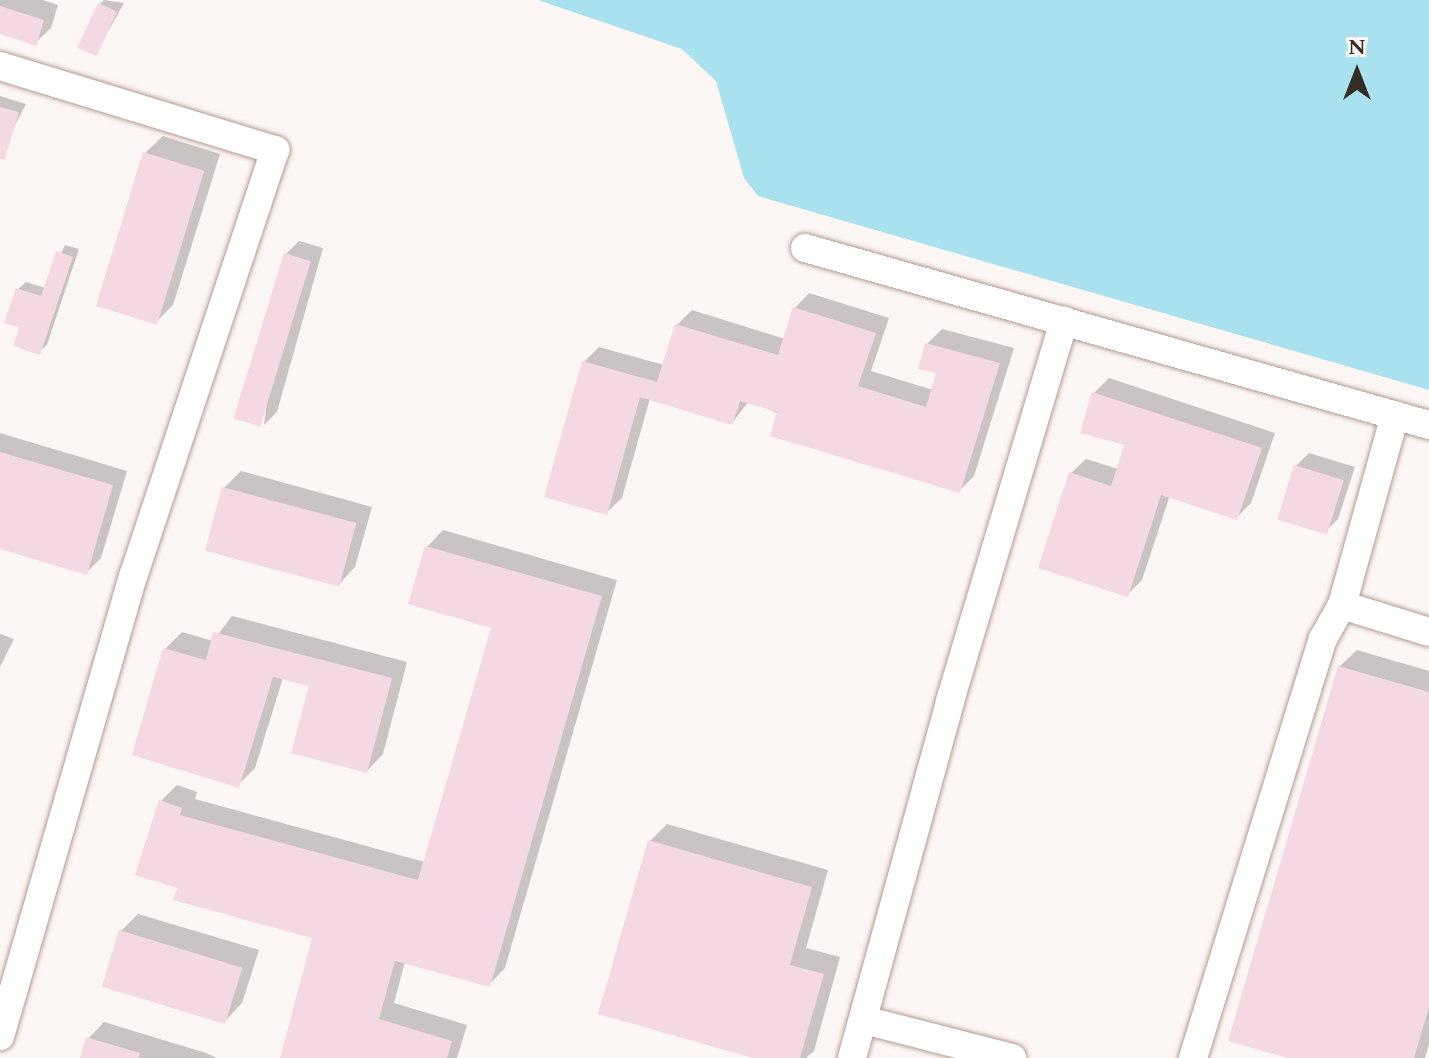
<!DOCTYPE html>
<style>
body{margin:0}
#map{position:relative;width:1429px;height:1058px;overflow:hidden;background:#fcf6f4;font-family:Spectral,serif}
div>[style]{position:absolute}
.water>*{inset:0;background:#aae1ef}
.shadow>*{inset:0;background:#0003}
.building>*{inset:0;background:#f4d8e3;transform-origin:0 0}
.roads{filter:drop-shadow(0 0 2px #b59a90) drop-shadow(0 0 2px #b59a90)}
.minor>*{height:28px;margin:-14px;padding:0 14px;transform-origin:14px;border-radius:14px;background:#fff}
span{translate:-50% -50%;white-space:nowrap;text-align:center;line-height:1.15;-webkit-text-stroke:8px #fcf6f4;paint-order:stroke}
.north{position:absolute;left:1317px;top:32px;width:80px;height:80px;-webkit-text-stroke:6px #fcf6f4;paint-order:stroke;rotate:0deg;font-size:22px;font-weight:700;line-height:32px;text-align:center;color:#352b27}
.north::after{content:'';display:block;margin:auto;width:28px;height:36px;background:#352b27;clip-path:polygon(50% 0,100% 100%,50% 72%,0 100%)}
</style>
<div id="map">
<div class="water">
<div style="clip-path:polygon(538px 0,1429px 0,1429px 390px,758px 196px,744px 178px,716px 81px,682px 49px)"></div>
</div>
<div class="shadow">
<div style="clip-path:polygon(0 0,43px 0,58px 5px,51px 28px,35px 43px,0 32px)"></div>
<div style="clip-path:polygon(104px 0,124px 3px,96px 53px,100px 4px)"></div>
<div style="clip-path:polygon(0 96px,26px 104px,11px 133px,0 130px)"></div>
<div style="clip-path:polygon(163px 136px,220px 154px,173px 305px,156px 322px,145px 153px)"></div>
<div style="clip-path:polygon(299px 241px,323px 248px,277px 412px,264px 425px,286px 254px)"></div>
<div style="clip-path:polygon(65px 245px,79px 249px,47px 345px,39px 352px,21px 327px,18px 289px,26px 282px,45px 288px)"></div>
<div style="clip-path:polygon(809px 293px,889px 318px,871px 371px,933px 390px,939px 372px,927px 344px,942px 329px,1014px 348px,974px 476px,959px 491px,749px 401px,732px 423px,650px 398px,622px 498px,607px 512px,584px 362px,599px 347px,664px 365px,677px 325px,692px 310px,785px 339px,795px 308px)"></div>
<div style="clip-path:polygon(1109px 378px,1275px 433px,1251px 503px,1236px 518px,1170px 495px,1142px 580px,1127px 595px,1071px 473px,1086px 459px,1118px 469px,1127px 444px,1094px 393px)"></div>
<div style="clip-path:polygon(0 433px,127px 471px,101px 558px,86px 573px,0 547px)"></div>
<div style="clip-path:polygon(1309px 453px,1355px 467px,1338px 519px,1325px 532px,1296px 466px)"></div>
<div style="clip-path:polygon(241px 471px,372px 507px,355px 567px,338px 585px,224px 488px)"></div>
<div style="clip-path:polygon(443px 530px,617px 580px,505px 968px,489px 985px,405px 962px,394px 1003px,467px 1025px,457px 1058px,282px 1058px,315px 937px,179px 886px,161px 801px,177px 785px,197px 792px,195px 799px,425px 862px,493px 626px,427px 547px)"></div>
<div style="clip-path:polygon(232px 616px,407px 662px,383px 754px,367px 771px,311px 685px,283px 678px,255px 768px,238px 785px,165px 649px,182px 632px,213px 641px)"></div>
<div style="clip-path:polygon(0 634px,14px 639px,0 667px)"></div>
<div style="clip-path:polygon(1357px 650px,1429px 671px,1429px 1044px,1425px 1058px,1287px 1058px,1339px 667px)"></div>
<div style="clip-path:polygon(667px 824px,828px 870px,806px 948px,840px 957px,814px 1051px,806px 1058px,760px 1058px,650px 841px)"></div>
<div style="clip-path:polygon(138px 914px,259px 950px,242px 1003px,225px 1021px,121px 931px)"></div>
<div style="clip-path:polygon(104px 1022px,206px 1053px,217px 1058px,82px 1058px,88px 1039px)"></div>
</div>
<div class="building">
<div style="left:98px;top:3px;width:21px;height:49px;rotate:25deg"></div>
<div style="clip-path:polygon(0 6px,44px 20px,36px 46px,0 34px)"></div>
<div style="clip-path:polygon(0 107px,19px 112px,5px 159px,0 159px)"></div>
<div style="left:143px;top:152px;width:64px;height:161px;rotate:17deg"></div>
<div style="clip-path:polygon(56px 251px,73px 257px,40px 355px,13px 346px,19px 328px,4px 323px,16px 288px,41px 296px)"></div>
<div style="left:284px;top:253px;width:28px;height:173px;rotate:17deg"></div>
<div style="clip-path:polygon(793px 307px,876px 333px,858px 386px,926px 407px,936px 373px,918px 369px,925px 343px,1000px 363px,960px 493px,770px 436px,777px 412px,740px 401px,732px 425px,640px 397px,607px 515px,544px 497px,582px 361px,657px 382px,675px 324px,778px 355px)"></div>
<div style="clip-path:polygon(1092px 392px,1262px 448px,1237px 520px,1161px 495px,1128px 597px,1038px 568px,1069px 472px,1111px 486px,1124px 445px,1080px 433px)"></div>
<div style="clip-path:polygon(0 452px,113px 485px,87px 575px,0 549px)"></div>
<div style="left:1294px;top:465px;width:52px;height:57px;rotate:17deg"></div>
<div style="left:222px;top:487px;width:139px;height:66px;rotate:15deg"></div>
<div style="clip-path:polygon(425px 546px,602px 596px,490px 987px,395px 961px,379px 1019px,452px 1041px,447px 1058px,280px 1058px,312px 938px,173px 900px,177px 888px,135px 875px,159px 800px,182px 808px,180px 815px,418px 880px,491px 628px,408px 604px)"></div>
<div style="clip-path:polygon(213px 632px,392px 678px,367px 773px,291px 753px,309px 686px,273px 677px,239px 788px,132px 755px,163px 648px,206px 660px)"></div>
<div style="clip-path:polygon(1338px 666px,1429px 692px,1429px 1007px,1414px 1058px,1287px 1058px,1228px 1041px)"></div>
<div style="clip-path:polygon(648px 840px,812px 887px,790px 965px,824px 974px,800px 1058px,753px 1058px,598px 1014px)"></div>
<div style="left:119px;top:930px;width:129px;height:59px;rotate:17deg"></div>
<div style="clip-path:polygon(86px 1037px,140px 1053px,139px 1058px,80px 1058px)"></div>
</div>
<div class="roads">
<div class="minor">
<div style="left:0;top:66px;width:288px;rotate:17deg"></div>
<div style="left:275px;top:150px;width:449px;rotate:108.4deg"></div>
<div style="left:133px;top:576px;width:479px;rotate:106.1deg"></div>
<div style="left:805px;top:248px;width:649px;rotate:15.84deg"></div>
<div style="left:1342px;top:605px;width:91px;rotate:17.2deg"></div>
<div style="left:864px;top:1020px;width:153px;rotate:14.4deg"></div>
<div style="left:852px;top:1058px;width:370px;rotate:-74.6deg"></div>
<div style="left:950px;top:701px;width:397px;rotate:-73.3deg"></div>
<div style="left:1193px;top:1058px;width:439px;rotate:-72.8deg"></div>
<div style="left:1323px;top:639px;width:39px;rotate:-61deg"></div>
<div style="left:1342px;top:605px;width:197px;rotate:-74.4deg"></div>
</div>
</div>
<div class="north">N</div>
</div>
